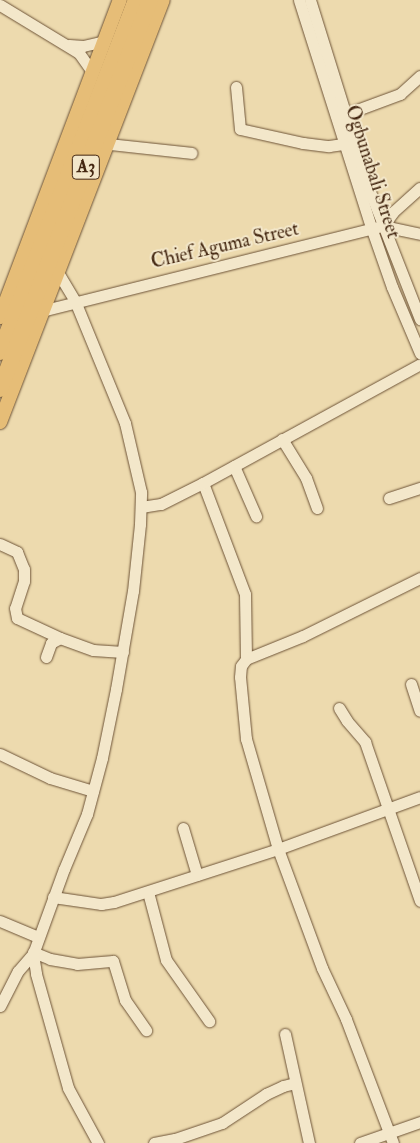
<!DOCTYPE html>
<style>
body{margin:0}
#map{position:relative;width:420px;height:1143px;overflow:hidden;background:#eddaae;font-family:"IM FELL Double Pica",serif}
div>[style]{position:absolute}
.roads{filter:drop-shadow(0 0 1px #6e5438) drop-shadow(0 0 1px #6e5438)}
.minor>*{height:11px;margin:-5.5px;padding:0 5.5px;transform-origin:5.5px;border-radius:5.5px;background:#f3e7ca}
.major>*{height:14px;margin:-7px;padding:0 7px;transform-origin:7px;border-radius:7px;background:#e6bd77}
.highway>*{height:16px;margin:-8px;padding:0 8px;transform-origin:8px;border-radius:8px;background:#e6bd77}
span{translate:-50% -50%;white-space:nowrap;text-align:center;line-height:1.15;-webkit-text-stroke:4px #f3e7ca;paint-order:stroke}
.shield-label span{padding:1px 4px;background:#f3e7ca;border:1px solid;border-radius:4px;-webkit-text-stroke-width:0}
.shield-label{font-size:18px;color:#442711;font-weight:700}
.street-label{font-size:19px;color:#442711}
</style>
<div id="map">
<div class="roads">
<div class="minor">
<div style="left:299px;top:0;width:241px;rotate:72.4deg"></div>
<div style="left:372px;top:230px;width:60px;rotate:70.7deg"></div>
<div style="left:392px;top:287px;width:72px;rotate:67deg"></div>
<div style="left:310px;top:0;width:198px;rotate:72.7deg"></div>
<div style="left:369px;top:189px;width:140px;rotate:68.6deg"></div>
<div style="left:0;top:5px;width:92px;rotate:31.3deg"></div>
<div style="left:79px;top:53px;width:24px;rotate:55deg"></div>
<div style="left:69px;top:45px;width:14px;rotate:4deg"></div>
<div style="left:83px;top:46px;width:22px;rotate:-13deg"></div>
<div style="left:236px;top:87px;width:42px;rotate:84.6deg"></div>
<div style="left:240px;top:129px;width:65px;rotate:12.5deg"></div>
<div style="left:303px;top:143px;width:26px;rotate:7deg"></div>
<div style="left:329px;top:146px;width:14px;rotate:-8deg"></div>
<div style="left:346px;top:114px;width:58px;rotate:-20.3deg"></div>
<div style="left:400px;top:94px;width:27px;rotate:-42deg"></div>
<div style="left:109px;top:144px;width:83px;rotate:6.2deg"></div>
<div style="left:383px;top:226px;width:17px;rotate:-54deg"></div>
<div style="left:393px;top:212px;width:36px;rotate:-42deg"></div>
<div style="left:383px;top:226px;width:38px;rotate:12deg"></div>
<div style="left:45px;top:310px;width:348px;rotate:-14deg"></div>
<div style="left:282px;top:439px;width:46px;rotate:58.4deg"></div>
<div style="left:306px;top:478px;width:32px;rotate:70deg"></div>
<div style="left:234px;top:466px;width:55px;rotate:66.3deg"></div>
<div style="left:203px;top:483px;width:119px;rotate:69.3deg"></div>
<div style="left:245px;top:594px;width:65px;rotate:89.1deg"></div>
<div style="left:389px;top:498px;width:33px;rotate:-18deg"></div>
<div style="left:141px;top:507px;width:20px;rotate:-9deg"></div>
<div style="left:161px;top:504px;width:47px;rotate:-26.6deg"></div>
<div style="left:203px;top:483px;width:247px;rotate:-28.7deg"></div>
<div style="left:0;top:544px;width:19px;rotate:25deg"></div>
<div style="left:17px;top:552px;width:18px;rotate:68deg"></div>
<div style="left:24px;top:569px;width:12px;rotate:90deg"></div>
<div style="left:24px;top:581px;width:28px;rotate:108deg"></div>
<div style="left:15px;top:608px;width:10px;rotate:79deg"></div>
<div style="left:17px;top:618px;width:47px;rotate:24.9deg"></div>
<div style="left:46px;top:657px;width:15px;rotate:-70deg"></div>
<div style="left:51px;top:643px;width:10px;rotate:-29deg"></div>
<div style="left:60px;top:638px;width:35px;rotate:20deg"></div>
<div style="left:93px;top:650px;width:30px;rotate:4deg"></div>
<div style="left:411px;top:684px;width:28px;rotate:72deg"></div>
<div style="left:339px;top:708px;width:15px;rotate:58deg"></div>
<div style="left:347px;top:721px;width:28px;rotate:49deg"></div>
<div style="left:365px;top:742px;width:168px;rotate:70.9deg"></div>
<div style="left:0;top:754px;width:55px;rotate:25.6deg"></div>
<div style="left:50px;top:778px;width:45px;rotate:16.8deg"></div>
<div style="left:183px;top:828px;width:49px;rotate:73.4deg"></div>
<div style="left:148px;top:892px;width:70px;rotate:75.2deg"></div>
<div style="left:166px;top:960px;width:75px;rotate:54.8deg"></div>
<div style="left:53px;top:897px;width:49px;rotate:8.3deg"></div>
<div style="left:101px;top:904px;width:13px;rotate:-9deg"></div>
<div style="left:114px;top:902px;width:172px;rotate:-17.9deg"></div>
<div style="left:278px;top:849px;width:151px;rotate:-20.1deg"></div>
<div style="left:0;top:921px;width:41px;rotate:22.8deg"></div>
<div style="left:33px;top:952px;width:18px;rotate:22deg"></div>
<div style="left:50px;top:959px;width:27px;rotate:10deg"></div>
<div style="left:77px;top:964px;width:36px;rotate:-5deg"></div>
<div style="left:113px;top:961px;width:41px;rotate:72.9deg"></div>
<div style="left:125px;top:1000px;width:37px;rotate:55deg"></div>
<div style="left:33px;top:954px;width:20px;rotate:81deg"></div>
<div style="left:36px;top:974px;width:118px;rotate:74.3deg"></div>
<div style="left:68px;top:1088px;width:63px;rotate:61.4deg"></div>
<div style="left:0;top:1006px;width:39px;rotate:-63deg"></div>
<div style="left:18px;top:971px;width:23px;rotate:-49deg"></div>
<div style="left:33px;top:954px;width:90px;rotate:-70deg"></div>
<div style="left:64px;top:869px;width:60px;rotate:-67.3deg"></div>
<div style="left:87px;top:814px;width:58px;rotate:-75deg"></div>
<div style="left:102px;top:758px;width:70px;rotate:-78.5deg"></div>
<div style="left:116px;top:689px;width:99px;rotate:-80.2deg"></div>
<div style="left:133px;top:591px;width:67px;rotate:-84deg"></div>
<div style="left:140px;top:524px;width:32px;rotate:-88deg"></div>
<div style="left:141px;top:492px;width:71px;rotate:-103.1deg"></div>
<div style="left:125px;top:423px;width:132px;rotate:-112.3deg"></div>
<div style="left:75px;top:301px;width:31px;rotate:-121deg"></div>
<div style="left:285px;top:1034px;width:112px;rotate:77.6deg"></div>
<div style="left:154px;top:1143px;width:21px;rotate:-11deg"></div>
<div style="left:175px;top:1139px;width:50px;rotate:-18.8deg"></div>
<div style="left:222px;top:1123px;width:53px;rotate:-33.4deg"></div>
<div style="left:266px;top:1094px;width:19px;rotate:-25deg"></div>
<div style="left:283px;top:1086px;width:12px;rotate:-14deg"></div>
<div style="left:360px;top:1143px;width:64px;rotate:-19.3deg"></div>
<div style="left:393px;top:1143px;width:133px;rotate:-110.8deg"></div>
<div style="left:346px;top:1019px;width:56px;rotate:-115.2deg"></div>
<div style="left:322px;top:968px;width:127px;rotate:-110.3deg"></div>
<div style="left:278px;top:849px;width:115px;rotate:-106.2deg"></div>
<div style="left:246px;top:739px;width:62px;rotate:-95.5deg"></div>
<div style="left:240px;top:677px;width:11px;rotate:-85deg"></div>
<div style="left:241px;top:666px;width:9px;rotate:-54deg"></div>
<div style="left:246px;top:659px;width:61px;rotate:-22deg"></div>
<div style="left:303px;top:636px;width:131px;rotate:-26.4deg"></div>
</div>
<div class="major">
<div style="left:0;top:317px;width:339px;rotate:-69.3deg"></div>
<div style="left:0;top:422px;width:452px;rotate:-68.9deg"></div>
</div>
<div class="highway">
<div style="left:0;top:352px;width:377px;rotate:-68.9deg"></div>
<div style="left:0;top:389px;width:417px;rotate:-68.9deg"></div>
</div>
</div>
<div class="shield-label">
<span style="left:86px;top:167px">A3</span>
</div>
<div class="street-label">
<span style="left:372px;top:172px;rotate:72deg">Ogbunabali Street</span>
<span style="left:225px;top:246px;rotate:-13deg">Chief Aguma Street</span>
</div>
</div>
